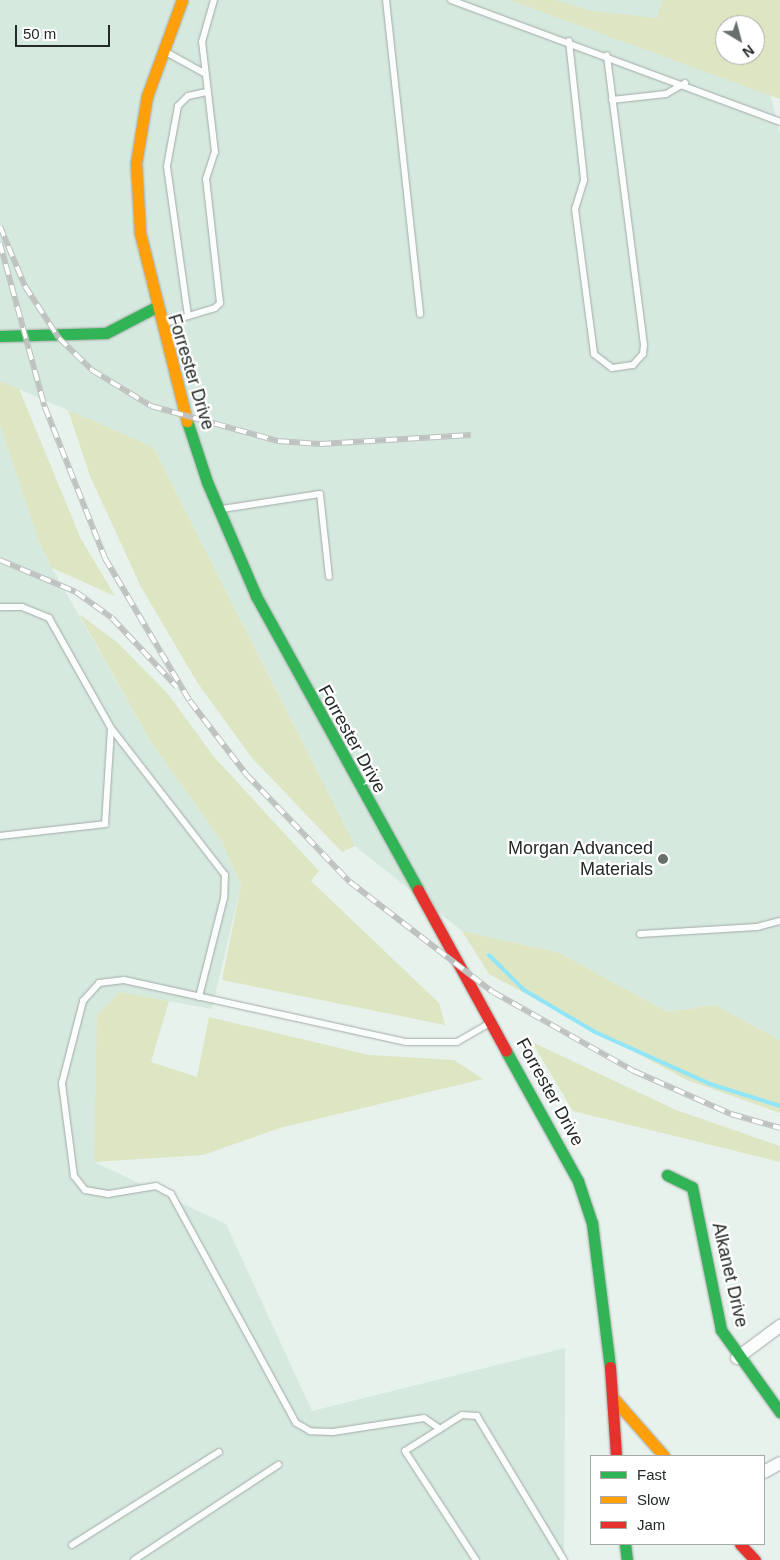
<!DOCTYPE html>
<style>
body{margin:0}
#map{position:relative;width:780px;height:1560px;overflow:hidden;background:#e7f2ec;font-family:Helvetica,sans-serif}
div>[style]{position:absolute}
.built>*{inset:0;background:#d6e9df}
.green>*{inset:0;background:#dde5c2}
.stream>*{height:4px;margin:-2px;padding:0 2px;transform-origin:2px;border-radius:2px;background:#90e5f8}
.roads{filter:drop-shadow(0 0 1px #a3aaa7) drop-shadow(0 0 1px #a3aaa7)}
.lane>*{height:6px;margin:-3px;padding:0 3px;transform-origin:3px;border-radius:3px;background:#fbfdfc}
.street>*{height:12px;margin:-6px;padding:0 6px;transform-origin:6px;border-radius:6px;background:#fbfdfc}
.fast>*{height:11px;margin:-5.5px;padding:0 5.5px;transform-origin:5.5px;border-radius:5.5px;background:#30b455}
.slow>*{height:11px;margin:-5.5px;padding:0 5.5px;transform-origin:5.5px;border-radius:5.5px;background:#ff9f0a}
.jam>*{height:11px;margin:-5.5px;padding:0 5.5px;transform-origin:5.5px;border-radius:5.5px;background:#e5322d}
.rail>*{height:5.5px;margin-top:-2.75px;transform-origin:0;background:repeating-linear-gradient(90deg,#fff 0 11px,#bec2c0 0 22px);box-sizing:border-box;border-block:1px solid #bec2c0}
.dots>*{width:14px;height:14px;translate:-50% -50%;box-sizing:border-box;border:2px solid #fff;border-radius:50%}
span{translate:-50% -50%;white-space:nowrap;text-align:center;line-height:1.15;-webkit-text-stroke:4.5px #fff;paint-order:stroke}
.street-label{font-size:18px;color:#232a27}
.poi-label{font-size:18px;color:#232a27}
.right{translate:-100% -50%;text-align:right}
.legend{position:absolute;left:590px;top:1455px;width:175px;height:90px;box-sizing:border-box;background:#fff;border:1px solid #a7aaa9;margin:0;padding:6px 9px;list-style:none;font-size:15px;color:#232a27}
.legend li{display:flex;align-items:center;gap:10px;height:25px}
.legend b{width:25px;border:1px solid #a7aaa9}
.north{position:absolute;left:715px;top:15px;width:50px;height:50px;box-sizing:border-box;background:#fff;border:1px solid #a7aaa9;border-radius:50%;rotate:143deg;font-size:14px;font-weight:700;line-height:20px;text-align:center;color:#232a27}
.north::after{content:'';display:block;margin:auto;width:18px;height:22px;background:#68706c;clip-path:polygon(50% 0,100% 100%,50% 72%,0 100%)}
.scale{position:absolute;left:15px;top:25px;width:95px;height:22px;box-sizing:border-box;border:2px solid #232a27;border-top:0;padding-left:6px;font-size:15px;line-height:18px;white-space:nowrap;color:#232a27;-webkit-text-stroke:4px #fff;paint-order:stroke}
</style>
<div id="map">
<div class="built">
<div style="clip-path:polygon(0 0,747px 0,725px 25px,725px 55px,755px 55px,755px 32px,780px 134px,780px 1040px,715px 1005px,667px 1012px,560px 953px,462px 931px,355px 846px,153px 447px,0 381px)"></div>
<div style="clip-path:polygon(0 425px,38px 539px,52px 568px,151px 742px,221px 840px,241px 885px,212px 1009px,120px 992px,94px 1162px,226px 1224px,312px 1411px,565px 1348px,564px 1560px,0 1560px)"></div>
</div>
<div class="green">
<div style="clip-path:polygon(evenodd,510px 0,555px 0,592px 11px,657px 18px,663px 0,780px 0,780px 99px,510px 0,725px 25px,755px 25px,755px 55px,725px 55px,725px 25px)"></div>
<div style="clip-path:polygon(0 381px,19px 389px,81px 539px,115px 596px,52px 568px,38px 539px,0 425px)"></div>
<div style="clip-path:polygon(68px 410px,153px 447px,355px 846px,342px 852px,252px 758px,197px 682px,141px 587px,90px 476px)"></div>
<div style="clip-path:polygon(79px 614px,118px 643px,168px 694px,214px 757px,319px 871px,311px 881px,439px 1003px,445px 1025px,222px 980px,241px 885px,221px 840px,151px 742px)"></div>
<div style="clip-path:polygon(462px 931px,560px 953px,667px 1012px,715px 1005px,780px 1040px,780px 1113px,687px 1080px,489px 974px)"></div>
<div style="clip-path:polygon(120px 992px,169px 1001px,151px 1062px,197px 1077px,209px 1017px,369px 1055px,454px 1060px,483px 1079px,280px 1128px,203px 1155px,94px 1162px,97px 1015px)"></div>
<div style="clip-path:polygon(532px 1042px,676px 1110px,780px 1146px,780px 1162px,573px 1111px)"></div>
</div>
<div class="stream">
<div style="left:489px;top:955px;width:49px;rotate:45deg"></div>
<div style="left:524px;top:990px;width:82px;rotate:30.6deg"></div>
<div style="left:595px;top:1032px;width:126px;rotate:24.3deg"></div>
<div style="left:710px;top:1084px;width:73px;rotate:17.4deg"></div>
</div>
<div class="roads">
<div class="lane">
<div style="left:386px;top:0;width:316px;rotate:83.8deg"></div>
<div style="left:451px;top:0;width:351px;rotate:20.3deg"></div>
<div style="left:569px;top:41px;width:140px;rotate:83.8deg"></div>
<div style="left:584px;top:180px;width:30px;rotate:107deg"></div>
<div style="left:575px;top:209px;width:146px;rotate:82.5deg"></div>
<div style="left:594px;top:354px;width:23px;rotate:38deg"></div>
<div style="left:612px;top:368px;width:21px;rotate:-8deg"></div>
<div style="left:633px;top:365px;width:15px;rotate:-48deg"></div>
<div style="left:643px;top:354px;width:9px;rotate:-84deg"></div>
<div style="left:644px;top:345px;width:292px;rotate:-97.3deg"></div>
<div style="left:166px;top:52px;width:43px;rotate:28.9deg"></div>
<div style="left:612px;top:100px;width:54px;rotate:-6.3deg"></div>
<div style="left:666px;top:94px;width:22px;rotate:-30deg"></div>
<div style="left:188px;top:316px;width:151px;rotate:-98deg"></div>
<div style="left:167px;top:166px;width:61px;rotate:-79.6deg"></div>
<div style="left:178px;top:106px;width:14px;rotate:-45deg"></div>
<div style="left:188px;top:96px;width:19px;rotate:-12deg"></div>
<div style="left:162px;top:324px;width:55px;rotate:-16.8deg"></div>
<div style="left:215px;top:308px;width:7px;rotate:-45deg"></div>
<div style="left:220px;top:303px;width:125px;rotate:-96.4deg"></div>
<div style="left:206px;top:179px;width:28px;rotate:-72deg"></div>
<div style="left:215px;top:152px;width:111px;rotate:-96.7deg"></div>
<div style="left:202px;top:42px;width:44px;rotate:-74.1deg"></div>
<div style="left:222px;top:509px;width:99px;rotate:-8.7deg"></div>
<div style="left:320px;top:494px;width:83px;rotate:83.8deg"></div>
<div style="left:0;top:607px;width:22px"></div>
<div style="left:22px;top:607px;width:29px;rotate:22deg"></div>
<div style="left:49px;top:618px;width:126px;rotate:60.6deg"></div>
<div style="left:111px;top:728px;width:186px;rotate:52.2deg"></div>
<div style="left:225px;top:875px;width:23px;rotate:92deg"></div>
<div style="left:224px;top:898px;width:102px;rotate:104.2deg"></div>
<div style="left:0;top:836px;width:106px;rotate:-6.5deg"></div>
<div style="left:105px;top:824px;width:96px;rotate:-86.4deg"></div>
<div style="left:640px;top:934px;width:117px;rotate:-3.4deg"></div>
<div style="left:757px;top:927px;width:24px;rotate:-15deg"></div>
<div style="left:440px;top:1429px;width:19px;rotate:-145deg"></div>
<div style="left:424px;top:1418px;width:92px;rotate:171.3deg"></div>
<div style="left:333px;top:1432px;width:23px;rotate:-178deg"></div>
<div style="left:310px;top:1431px;width:16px;rotate:-150deg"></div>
<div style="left:296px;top:1423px;width:261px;rotate:-118.6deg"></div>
<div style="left:171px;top:1194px;width:17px;rotate:-152deg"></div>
<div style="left:156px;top:1186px;width:49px;rotate:170.5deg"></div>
<div style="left:108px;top:1194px;width:23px;rotate:-170deg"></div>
<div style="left:85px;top:1190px;width:18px;rotate:-128deg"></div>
<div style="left:74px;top:1176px;width:94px;rotate:-97.4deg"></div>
<div style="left:62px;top:1083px;width:85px;rotate:-75.6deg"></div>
<div style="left:83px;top:1001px;width:24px;rotate:-48deg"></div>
<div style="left:99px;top:983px;width:25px;rotate:-7deg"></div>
<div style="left:124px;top:980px;width:289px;rotate:12.4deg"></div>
<div style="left:406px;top:1042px;width:51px"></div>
<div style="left:457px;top:1042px;width:38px;rotate:-30deg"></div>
<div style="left:72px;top:1545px;width:174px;rotate:-32.3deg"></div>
<div style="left:134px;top:1560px;width:173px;rotate:-33.4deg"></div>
<div style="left:476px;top:1560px;width:130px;rotate:-123.1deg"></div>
<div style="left:405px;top:1451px;width:67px;rotate:-32.3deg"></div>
<div style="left:462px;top:1415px;width:15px;rotate:4deg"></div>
<div style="left:477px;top:1416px;width:168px;rotate:58.9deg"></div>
</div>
<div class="street">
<div style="left:737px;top:1358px;width:54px;rotate:-36.7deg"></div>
<div style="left:764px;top:1472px;width:18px;rotate:-29deg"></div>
</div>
<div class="fast">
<div style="left:0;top:336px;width:106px;rotate:-1.6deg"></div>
<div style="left:106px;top:333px;width:54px;rotate:-27.5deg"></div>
<div style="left:187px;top:421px;width:64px;rotate:71.8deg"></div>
<div style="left:207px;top:482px;width:124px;rotate:66.7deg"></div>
<div style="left:256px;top:596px;width:336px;rotate:61.1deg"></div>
<div style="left:506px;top:1051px;width:149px;rotate:61deg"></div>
<div style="left:578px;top:1181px;width:44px;rotate:71.6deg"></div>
<div style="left:592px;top:1223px;width:145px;rotate:82.9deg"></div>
<div style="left:667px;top:1175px;width:28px;rotate:26deg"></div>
<div style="left:692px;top:1187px;width:146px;rotate:78.5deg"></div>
<div style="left:721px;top:1330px;width:101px;rotate:54.3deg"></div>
<div style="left:625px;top:1544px;width:16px;rotate:83deg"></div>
</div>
<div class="slow">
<div style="left:182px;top:0;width:102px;rotate:110deg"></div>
<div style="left:147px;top:96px;width:68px;rotate:99.3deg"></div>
<div style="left:136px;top:163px;width:70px;rotate:86.7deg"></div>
<div style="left:140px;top:233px;width:194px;rotate:76deg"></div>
<div style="left:614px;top:1399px;width:76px;rotate:48.7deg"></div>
</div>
<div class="jam">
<div style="left:418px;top:890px;width:183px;rotate:61.3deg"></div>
<div style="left:610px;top:1367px;width:89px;rotate:86.1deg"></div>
<div style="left:740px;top:1544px;width:22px;rotate:47deg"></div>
</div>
</div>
<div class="rail">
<div style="left:0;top:226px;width:65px;rotate:67.4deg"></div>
<div style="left:25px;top:286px;width:62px;rotate:56.8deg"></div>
<div style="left:59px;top:338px;width:46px;rotate:44.1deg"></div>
<div style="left:92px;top:370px;width:69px;rotate:31.4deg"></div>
<div style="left:151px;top:406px;width:132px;rotate:15.4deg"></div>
<div style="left:278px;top:441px;width:42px;rotate:4.1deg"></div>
<div style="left:320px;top:444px;width:151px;rotate:-3.4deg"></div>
<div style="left:0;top:243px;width:170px;rotate:74.7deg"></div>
<div style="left:45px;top:407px;width:162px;rotate:68.3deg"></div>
<div style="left:105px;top:558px;width:166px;rotate:59.3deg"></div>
<div style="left:190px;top:701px;width:92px;rotate:52.5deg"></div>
<div style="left:246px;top:774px;width:150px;rotate:46.1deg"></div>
<div style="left:350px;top:882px;width:180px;rotate:37.6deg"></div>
<div style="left:493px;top:992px;width:162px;rotate:29.3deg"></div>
<div style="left:634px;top:1071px;width:106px;rotate:23.9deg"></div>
<div style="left:731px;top:1114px;width:51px;rotate:15.9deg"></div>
<div style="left:0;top:560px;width:82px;rotate:22.8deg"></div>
<div style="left:76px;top:592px;width:44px;rotate:35.8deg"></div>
<div style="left:112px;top:618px;width:95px;rotate:46.7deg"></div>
</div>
<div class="dots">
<div style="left:663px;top:859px;background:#68706c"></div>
</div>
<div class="street-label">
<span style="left:191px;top:372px;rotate:73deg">Forrester Drive</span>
<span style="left:352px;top:739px;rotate:61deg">Forrester Drive</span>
<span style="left:550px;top:1092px;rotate:61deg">Forrester Drive</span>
<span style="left:730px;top:1275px;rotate:77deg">Alkanet Drive</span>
</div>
<div class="poi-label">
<span class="right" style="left:653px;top:859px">Morgan Advanced<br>Materials</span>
</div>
<ul class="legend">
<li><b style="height:6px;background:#30b455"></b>Fast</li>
<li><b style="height:6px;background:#ff9f0a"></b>Slow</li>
<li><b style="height:6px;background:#e5322d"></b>Jam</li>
</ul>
<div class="north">N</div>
<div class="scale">50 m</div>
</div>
